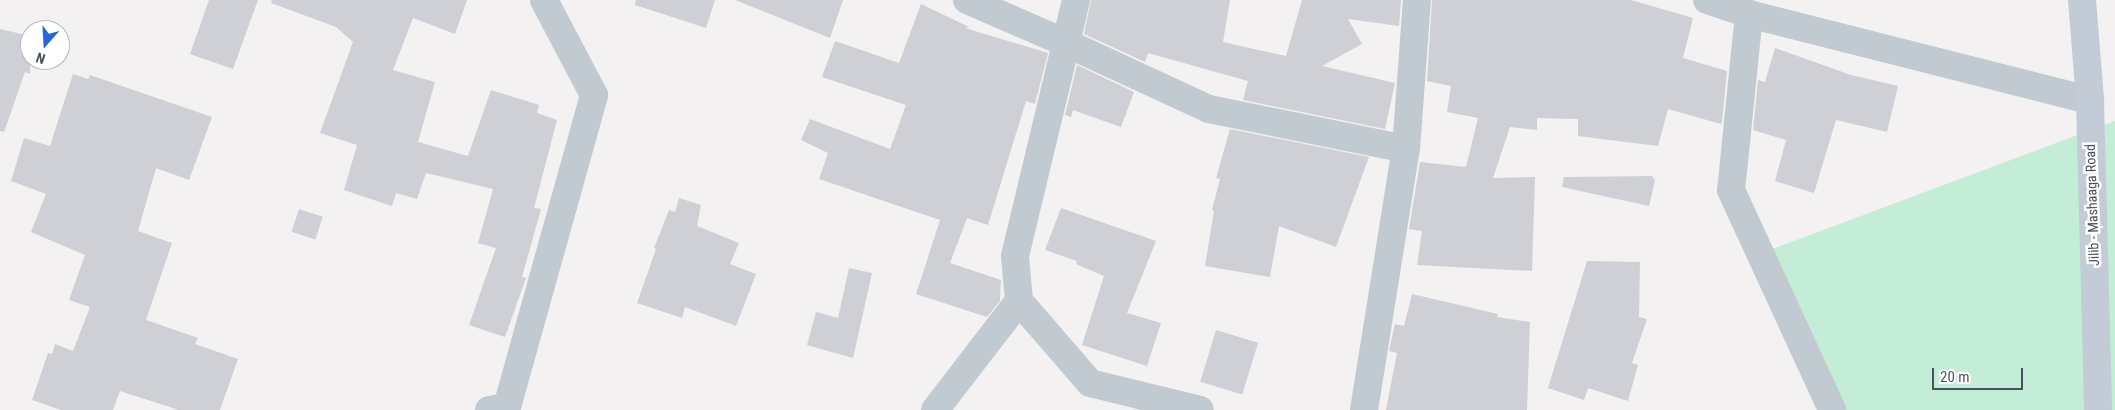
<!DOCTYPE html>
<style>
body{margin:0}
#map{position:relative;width:2115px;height:410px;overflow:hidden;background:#f3f1f1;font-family:"Roboto Condensed",sans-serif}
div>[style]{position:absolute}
.green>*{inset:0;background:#c3edd6}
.building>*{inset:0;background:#ced0d5;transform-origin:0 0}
.street>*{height:28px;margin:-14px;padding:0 14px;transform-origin:14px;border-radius:14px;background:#c2cad1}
.secondary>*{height:28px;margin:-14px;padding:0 14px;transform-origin:14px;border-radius:14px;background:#c3cbd6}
span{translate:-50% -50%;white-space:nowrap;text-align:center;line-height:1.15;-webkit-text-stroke:5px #fff;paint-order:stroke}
.street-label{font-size:14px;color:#4a525d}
.north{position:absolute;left:20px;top:20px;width:50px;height:50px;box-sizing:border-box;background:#fff;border:1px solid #b7babe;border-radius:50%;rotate:199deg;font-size:14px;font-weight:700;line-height:20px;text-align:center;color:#4a525d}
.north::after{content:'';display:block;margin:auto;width:18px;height:22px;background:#2568d8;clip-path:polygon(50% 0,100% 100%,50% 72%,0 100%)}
.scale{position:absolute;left:1932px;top:368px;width:91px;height:22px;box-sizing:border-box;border:2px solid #4a525d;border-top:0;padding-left:6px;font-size:15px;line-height:18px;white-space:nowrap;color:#4a525d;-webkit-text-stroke:4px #fff;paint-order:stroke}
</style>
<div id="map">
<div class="green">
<div style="clip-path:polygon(2115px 121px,2115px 410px,1827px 410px,1759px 254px)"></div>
</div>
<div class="building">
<div style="clip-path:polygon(209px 0,258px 0,233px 69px,190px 54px)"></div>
<div style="clip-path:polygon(272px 0,467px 0,455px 34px,413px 18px,393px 70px,435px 82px,418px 142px,468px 156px,491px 90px,539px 105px,537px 113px,557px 120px,534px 208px,541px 209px,522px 277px,526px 278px,505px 337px,469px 325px,496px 248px,478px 243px,493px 189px,426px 173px,417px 199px,396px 193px,392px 206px,344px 190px,357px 145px,320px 133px,353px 42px,336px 27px,271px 3px)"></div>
<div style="clip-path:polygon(636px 0,715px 0,706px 28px,635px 5px)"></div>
<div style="clip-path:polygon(735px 0,843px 0,830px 38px)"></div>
<div style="clip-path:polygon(1091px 0,1230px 0,1223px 42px,1286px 56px,1302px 0,1401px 0,1399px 26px,1348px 19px,1362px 44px,1322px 66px,1395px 83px,1385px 129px,1243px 100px,1248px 81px,1148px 53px,1145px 62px,1084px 34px)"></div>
<div style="clip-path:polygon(1432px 0,1631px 0,1693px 18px,1683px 58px,1727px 71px,1722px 121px,1721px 124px,1668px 109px,1658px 146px,1578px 136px,1578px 119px,1537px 118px,1537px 130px,1510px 127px,1493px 178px,1535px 177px,1532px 271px,1417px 265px,1422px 231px,1409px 229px,1420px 162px,1466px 167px,1478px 118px,1447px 112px,1451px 86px,1427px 81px)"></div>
<div style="clip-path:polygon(921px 4px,969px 27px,965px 28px,1048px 53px,1035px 104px,1026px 101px,988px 225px,967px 218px,950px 263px,1001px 280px,1000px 301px,987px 317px,916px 294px,940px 220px,819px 179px,828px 153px,801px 140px,810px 119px,890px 149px,906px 105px,822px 77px,835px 41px,899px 63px)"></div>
<div style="clip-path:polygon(0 29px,30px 36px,30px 74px,25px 72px,4px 132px,0 131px)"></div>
<div style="clip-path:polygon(1775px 48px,1851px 75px,1898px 86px,1887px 132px,1836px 120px,1814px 193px,1775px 181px,1786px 140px,1753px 130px,1758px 80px,1765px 82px)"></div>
<div style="clip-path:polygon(1077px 65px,1134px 92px,1121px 127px,1073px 110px,1071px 117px,1065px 115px)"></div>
<div style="clip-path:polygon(73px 74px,88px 79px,90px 75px,212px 117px,189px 180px,156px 168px,138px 231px,172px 243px,146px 320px,198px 338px,195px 344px,238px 359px,220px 410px,179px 410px,120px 391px,113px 410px,61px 410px,32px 400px,48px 353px,52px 354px,55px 344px,73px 351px,90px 307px,69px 300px,85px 255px,31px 232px,46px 194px,11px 181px,24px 138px,50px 146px)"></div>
<div style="clip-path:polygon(1230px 129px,1369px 157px,1336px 247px,1279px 226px,1270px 277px,1205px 266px,1214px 211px,1212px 210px,1220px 179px,1216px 178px)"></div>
<div style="clip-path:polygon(1652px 176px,1655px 180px,1649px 206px,1562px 187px,1564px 177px)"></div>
<div style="clip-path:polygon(679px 198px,701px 205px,697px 226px,739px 243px,730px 264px,756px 274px,736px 326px,685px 307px,682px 318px,637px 303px,656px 249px,654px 248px,669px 210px,675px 212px)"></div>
<div style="clip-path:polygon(1061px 208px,1156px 241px,1127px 313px,1161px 323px,1147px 366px,1082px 345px,1104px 276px,1076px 264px,1077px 261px,1045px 250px)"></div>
<div style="left:299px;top:209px;width:25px;height:24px;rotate:18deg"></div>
<div style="clip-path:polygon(1587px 261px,1640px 262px,1639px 317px,1647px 319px,1632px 363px,1638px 365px,1628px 401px,1588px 388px,1584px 400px,1548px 388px)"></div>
<div style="clip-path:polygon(849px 268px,872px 273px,853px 358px,807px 345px,816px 312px,838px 318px)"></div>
<div style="clip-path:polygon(1412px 294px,1498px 314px,1497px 317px,1530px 322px,1527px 410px,1386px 410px,1397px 353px,1389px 351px,1395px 324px,1404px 326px)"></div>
<div style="left:1216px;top:330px;width:44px;height:54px;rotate:17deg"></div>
</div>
<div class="street">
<div style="left:1076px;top:0;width:44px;rotate:103.1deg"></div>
<div style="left:1066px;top:43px;width:157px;rotate:24.8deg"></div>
<div style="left:1209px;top:109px;width:201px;rotate:11.5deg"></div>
<div style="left:1707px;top:0;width:44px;rotate:18.4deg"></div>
<div style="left:1749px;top:14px;width:352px;rotate:14.2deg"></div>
<div style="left:1749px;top:14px;width:177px;rotate:95.8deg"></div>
<div style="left:1731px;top:190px;width:242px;rotate:65.3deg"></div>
<div style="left:1019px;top:301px;width:108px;rotate:49.1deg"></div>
<div style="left:1090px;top:383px;width:113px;rotate:13.8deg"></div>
<div style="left:489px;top:410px;width:18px;rotate:-9deg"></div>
<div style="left:507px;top:407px;width:324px;rotate:-74.4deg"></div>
<div style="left:594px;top:95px;width:107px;rotate:-117.8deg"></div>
<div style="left:935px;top:410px;width:138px;rotate:-52.4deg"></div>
<div style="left:1019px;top:301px;width:45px;rotate:-95.1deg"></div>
<div style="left:1015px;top:256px;width:219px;rotate:-76.5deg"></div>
<div style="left:1066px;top:43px;width:108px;rotate:-156.5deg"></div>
<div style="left:1364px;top:410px;width:264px;rotate:-80.9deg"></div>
<div style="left:1406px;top:149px;width:149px;rotate:-85.8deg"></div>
</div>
<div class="secondary">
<div style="left:2082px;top:0;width:100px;rotate:85.4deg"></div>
<div style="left:2090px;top:100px;width:310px;rotate:88.5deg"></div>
</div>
<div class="street-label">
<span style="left:2092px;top:205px;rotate:-92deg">Jilib - Mashaaga Road</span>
</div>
<div class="north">N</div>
<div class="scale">20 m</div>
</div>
